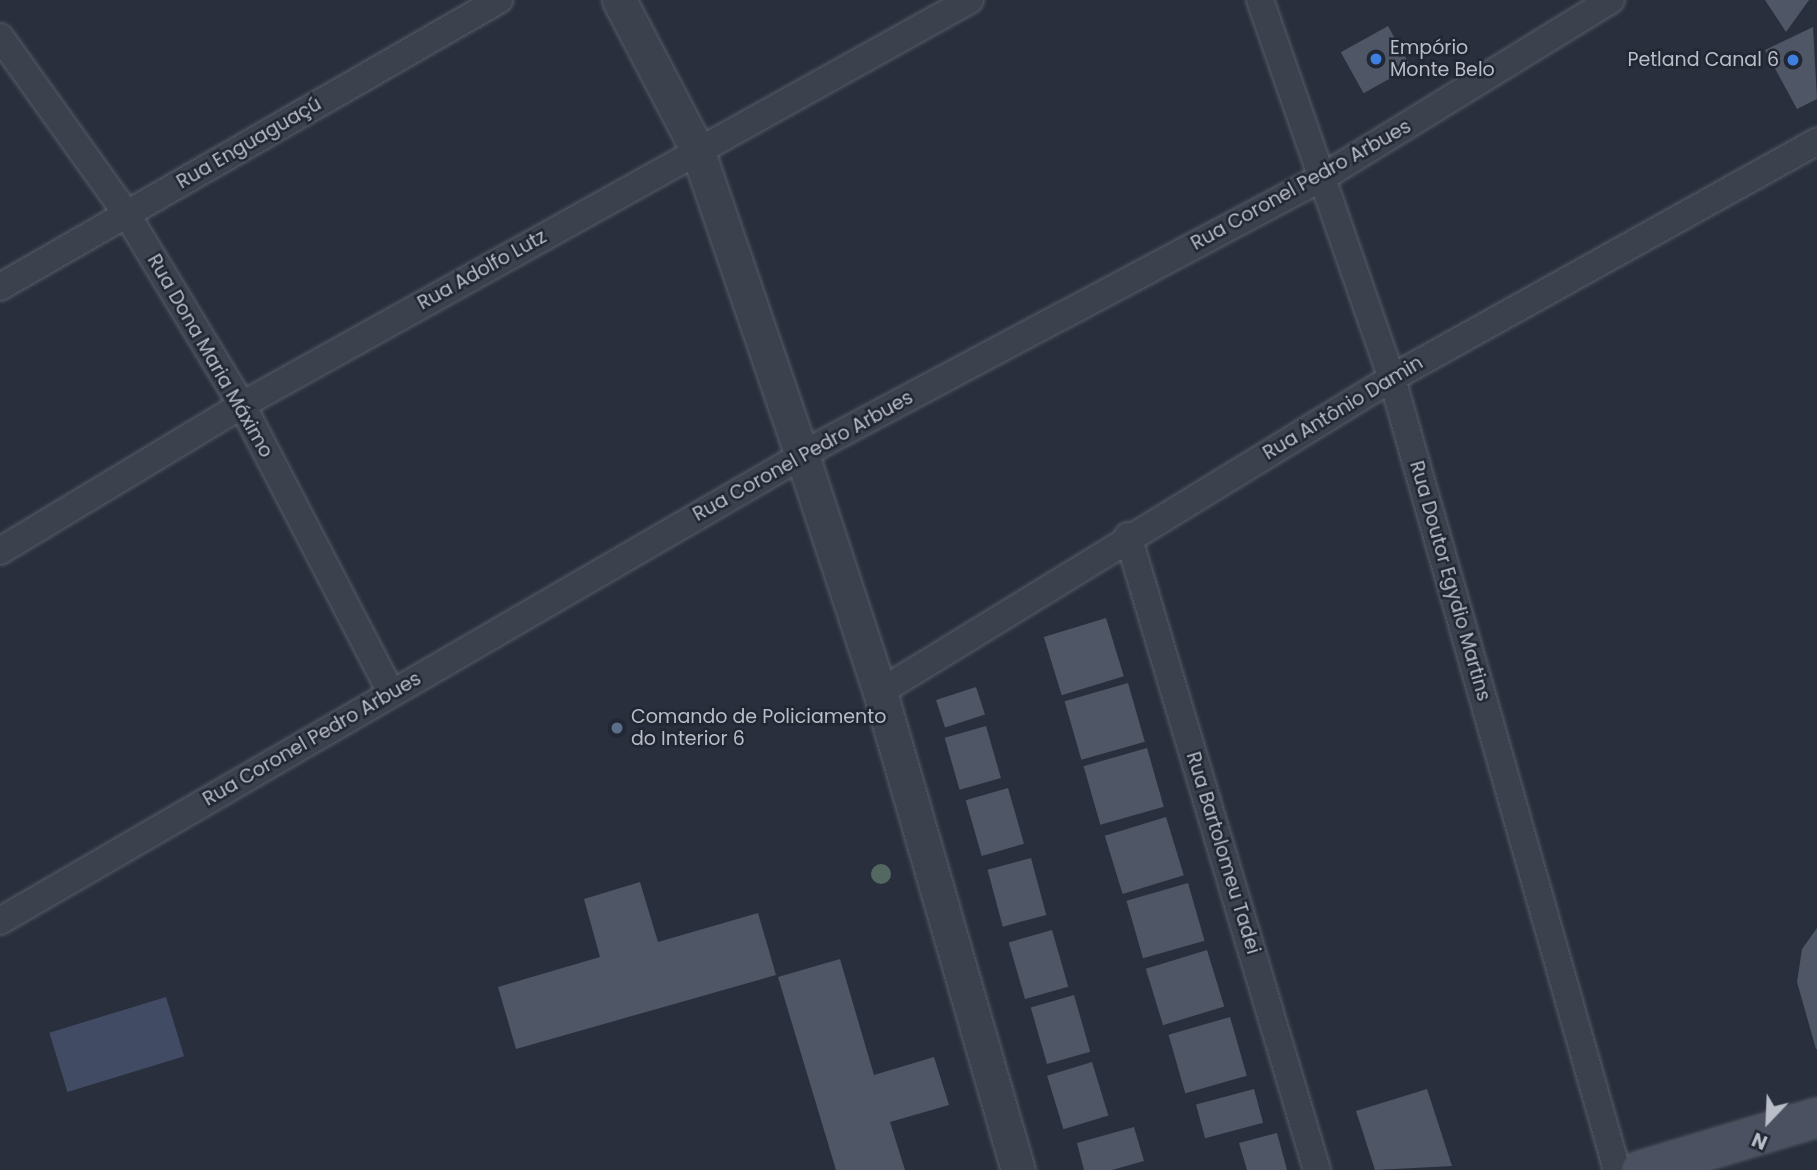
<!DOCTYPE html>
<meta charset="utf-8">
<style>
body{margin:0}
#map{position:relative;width:1817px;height:1170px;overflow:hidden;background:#292f3d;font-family:Poppins,sans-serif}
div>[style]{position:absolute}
.water>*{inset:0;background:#414c64;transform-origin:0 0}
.building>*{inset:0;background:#4f5665;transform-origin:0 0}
.roads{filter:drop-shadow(0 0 2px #575d68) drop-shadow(0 0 2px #575d68)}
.minor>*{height:26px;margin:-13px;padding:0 13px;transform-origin:13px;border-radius:13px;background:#3c424d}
.tertiary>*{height:33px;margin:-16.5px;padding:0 16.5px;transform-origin:16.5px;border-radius:16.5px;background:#3c424d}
.secondary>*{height:37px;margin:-18.5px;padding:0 18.5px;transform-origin:18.5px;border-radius:18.5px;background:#4b5160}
.trees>*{width:20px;height:20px;margin:-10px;border-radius:50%;background:#526861}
.dots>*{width:19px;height:19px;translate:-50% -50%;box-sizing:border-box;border:4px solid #212733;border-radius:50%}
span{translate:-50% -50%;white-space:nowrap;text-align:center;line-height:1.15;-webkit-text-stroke:5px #212733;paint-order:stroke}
.poi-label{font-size:19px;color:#b9bdc8}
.left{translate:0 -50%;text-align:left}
.right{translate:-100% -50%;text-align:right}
.street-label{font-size:19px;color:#b9bdc8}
.north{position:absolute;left:1733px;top:1086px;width:70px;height:70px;-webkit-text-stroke:5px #212733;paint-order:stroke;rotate:203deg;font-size:19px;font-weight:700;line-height:28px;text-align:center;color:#b9bdc8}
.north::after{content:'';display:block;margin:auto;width:24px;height:32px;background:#b9bdc8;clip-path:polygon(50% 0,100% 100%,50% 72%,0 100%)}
</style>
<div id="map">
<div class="water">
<div style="left:166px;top:997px;width:62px;height:122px;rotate:73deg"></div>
</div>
<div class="building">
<div style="clip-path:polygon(1765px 0,1809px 0,1786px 32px)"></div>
<div style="left:1388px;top:26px;width:47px;height:54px;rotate:61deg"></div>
<div style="clip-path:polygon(1813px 27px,1817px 99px,1797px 109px,1765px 50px)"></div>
<div style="left:1106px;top:618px;width:61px;height:65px;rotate:73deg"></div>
<div style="left:1128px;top:683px;width:61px;height:66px;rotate:74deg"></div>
<div style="left:976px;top:687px;width:29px;height:42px;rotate:72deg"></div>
<div style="left:986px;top:726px;width:54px;height:43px;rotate:74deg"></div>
<div style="left:1147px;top:748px;width:61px;height:66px;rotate:74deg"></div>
<div style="left:1008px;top:788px;width:58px;height:44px;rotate:74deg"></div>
<div style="left:1166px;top:817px;width:61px;height:64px;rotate:73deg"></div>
<div style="left:1031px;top:858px;width:59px;height:45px;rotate:75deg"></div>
<div style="clip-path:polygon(640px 882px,658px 942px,758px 913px,776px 975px,516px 1049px,498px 987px,600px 957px,584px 899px)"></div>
<div style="left:1188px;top:883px;width:60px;height:64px;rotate:74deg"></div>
<div style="clip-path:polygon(1817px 928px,1817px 1049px,1816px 1049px,1797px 982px,1802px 949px)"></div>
<div style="left:1052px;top:930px;width:59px;height:45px;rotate:74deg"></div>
<div style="left:1207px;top:950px;width:59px;height:64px;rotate:73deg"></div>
<div style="clip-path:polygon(840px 959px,874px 1075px,934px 1057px,949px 1105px,890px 1122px,905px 1170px,836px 1170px,778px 977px)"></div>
<div style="left:1074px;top:995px;width:59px;height:45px;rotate:74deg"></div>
<div style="left:1230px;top:1017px;width:61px;height:64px;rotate:74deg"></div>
<div style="left:1092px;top:1062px;width:56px;height:47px;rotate:73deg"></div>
<div style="left:1254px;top:1089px;width:35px;height:60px;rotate:75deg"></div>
<div style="clip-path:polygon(1427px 1089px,1452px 1166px,1375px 1170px,1356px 1111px)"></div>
<div style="clip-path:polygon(1134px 1127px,1144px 1161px,1112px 1170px,1084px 1170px,1077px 1143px)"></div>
<div style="clip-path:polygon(1277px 1133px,1287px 1170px,1247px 1170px,1239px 1143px)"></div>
</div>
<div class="roads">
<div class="minor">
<div style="left:1260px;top:0;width:400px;rotate:70.8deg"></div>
<div style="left:1392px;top:378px;width:823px;rotate:74.14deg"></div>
<div style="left:0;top:37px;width:216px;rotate:54.4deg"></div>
<div style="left:126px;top:213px;width:224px;rotate:58.9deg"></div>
<div style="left:242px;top:405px;width:323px;rotate:62.6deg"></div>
<div style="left:0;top:287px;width:576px;rotate:-29.91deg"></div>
<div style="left:1128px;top:536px;width:662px;rotate:73.4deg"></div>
<div style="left:0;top:551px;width:283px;rotate:-31.1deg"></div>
<div style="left:242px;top:405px;width:833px;rotate:-29.09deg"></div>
<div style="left:880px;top:692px;width:601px;rotate:-31.52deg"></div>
<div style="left:1392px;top:378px;width:487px;rotate:-29.1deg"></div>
<div style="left:0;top:921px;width:956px;rotate:-30.13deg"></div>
<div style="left:827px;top:441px;width:562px;rotate:-28.02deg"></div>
<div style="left:1323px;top:177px;width:338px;rotate:-31.6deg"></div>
</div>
<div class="tertiary">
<div style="left:619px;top:0;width:168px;rotate:62.4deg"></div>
<div style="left:697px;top:149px;width:324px;rotate:71.1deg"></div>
<div style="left:802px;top:455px;width:250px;rotate:71.8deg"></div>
<div style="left:880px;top:692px;width:498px;rotate:73.9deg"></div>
</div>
<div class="secondary">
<div style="left:1640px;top:1170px;width:185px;rotate:-16.7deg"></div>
</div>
</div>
<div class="trees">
<div style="left:881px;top:874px"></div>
</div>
<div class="dots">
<div style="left:1376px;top:59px;background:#3f7fe0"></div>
<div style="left:1793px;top:60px;background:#3f7fe0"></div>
<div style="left:617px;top:728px;background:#5c6f8a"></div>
</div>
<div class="poi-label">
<span class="left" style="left:1390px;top:59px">Empório<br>Monte Belo</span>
<span class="right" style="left:1779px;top:60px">Petland Canal 6</span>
<span class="left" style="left:631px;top:728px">Comando de Policiamento<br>do Interior 6</span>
</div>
<div class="street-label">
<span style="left:249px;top:143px;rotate:-30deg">Rua Enguaguaçú</span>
<span style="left:1301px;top:185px;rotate:-29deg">Rua Coronel Pedro Arbues</span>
<span style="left:482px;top:270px;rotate:-29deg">Rua Adolfo Lutz</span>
<span style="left:210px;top:356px;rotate:60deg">Rua Dona Maria Máximo</span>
<span style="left:1343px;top:408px;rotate:-31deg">Rua Antônio Damin</span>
<span style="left:803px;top:456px;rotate:-29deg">Rua Coronel Pedro Arbues</span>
<span style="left:1450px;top:581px;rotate:74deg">Rua Doutor Egydio Martins</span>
<span style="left:312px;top:739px;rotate:-30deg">Rua Coronel Pedro Arbues</span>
<span style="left:1223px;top:853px;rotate:73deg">Rua Bartolomeu Tadei</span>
</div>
<div class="north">N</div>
</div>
